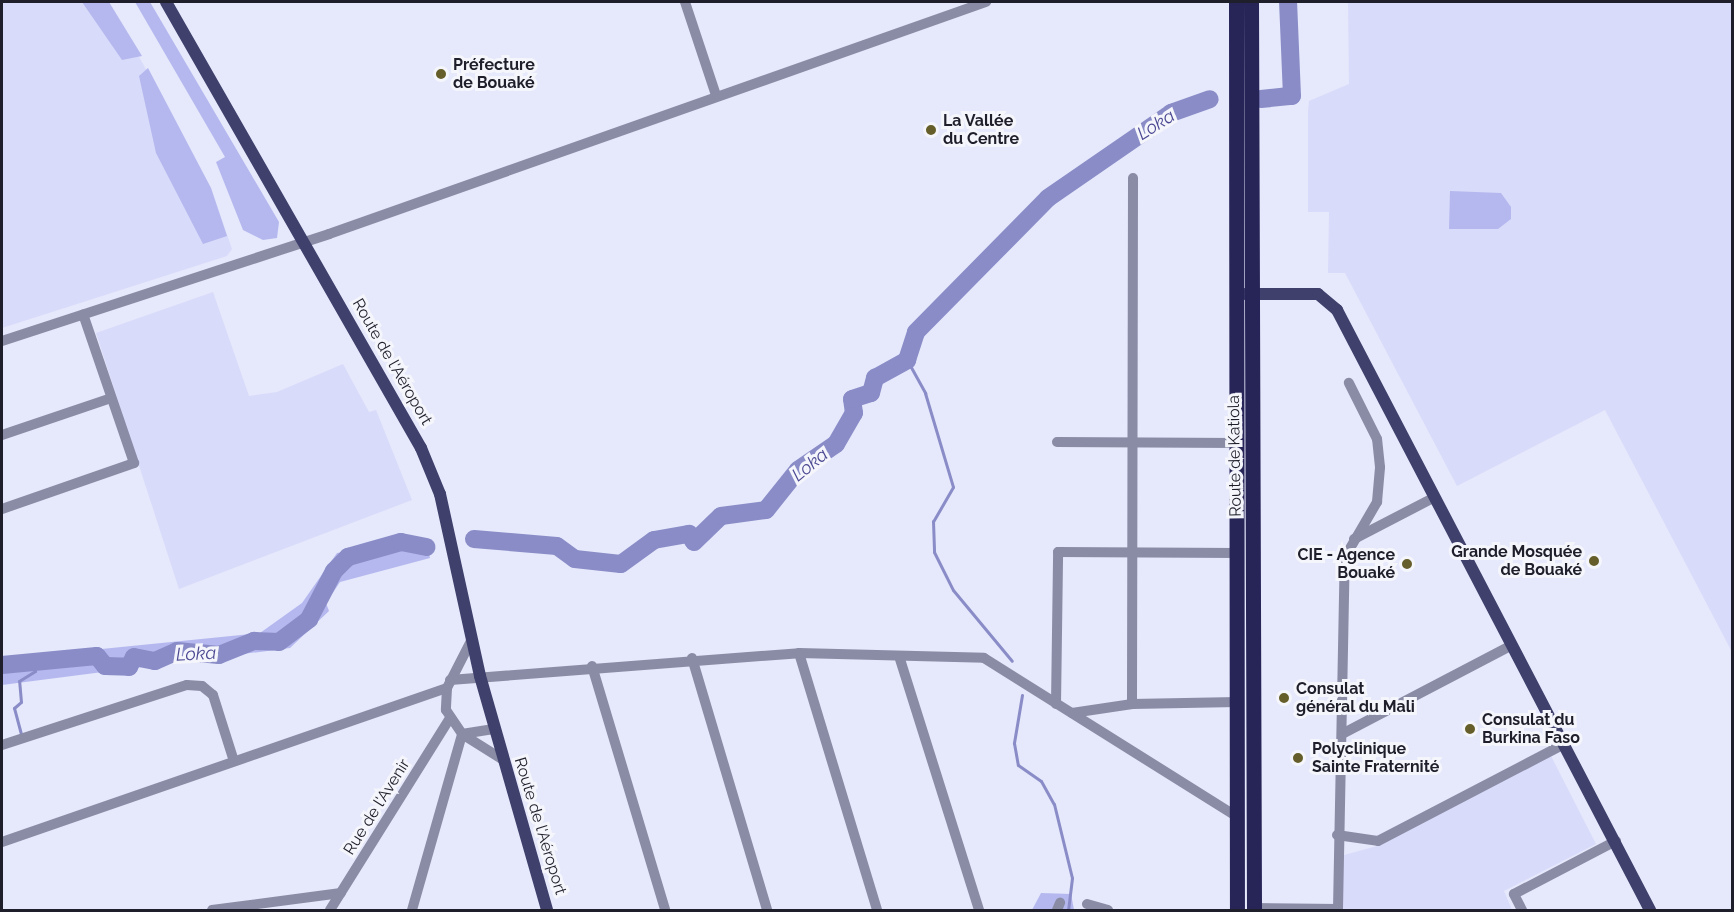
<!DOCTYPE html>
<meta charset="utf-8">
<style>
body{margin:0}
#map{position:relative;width:1734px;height:912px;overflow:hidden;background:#e6e8fb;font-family:Raleway,sans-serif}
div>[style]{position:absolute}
.built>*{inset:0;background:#d9dbfa}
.green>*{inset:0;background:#b5b8ee}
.stream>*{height:3px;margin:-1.5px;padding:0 1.5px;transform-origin:1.5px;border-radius:1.5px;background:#898cc7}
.river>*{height:18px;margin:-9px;padding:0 9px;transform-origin:9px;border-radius:9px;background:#898cc7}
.minor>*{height:10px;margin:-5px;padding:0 5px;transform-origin:5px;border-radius:5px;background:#8a8ca6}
.major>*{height:12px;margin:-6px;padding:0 6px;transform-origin:6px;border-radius:6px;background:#3f406c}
.highway>*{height:15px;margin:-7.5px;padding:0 7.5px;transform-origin:7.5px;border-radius:7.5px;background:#272457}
.dots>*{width:16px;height:16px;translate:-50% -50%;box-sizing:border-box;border:3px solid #f5f6fc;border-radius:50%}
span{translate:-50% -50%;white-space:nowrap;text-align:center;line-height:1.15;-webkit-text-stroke:6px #f5f6fc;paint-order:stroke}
.poi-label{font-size:16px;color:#1e1f2a;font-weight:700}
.left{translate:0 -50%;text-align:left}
.right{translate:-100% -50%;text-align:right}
.street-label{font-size:16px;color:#1e1f2a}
.water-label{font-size:18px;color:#4b4892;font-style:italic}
.frame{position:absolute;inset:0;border:3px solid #1e1f2a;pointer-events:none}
</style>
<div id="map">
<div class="built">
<div style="clip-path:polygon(2px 2px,109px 2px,211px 188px,232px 249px,227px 256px,2px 328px)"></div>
<div style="clip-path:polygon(1348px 2px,1732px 2px,1732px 652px,1605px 410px,1457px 486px,1345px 273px,1328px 273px,1329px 212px,1308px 212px,1308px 112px,1309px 101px,1349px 84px)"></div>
<div style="clip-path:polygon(213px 292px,249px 396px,277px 392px,343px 364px,369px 412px,376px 410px,412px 500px,179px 589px,96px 333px)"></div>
<div style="clip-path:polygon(1551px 756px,1596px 844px,1504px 891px,1512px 910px,1340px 910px,1344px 855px,1381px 845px)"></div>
</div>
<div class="green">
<div style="clip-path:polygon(82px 2px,109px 2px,142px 56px,122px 60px)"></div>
<div style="clip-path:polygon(135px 2px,150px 2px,279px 222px,277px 238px,263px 240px,243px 230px,216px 162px,225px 157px)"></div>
<div style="clip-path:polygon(148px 68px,211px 188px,227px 236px,203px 244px,156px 153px,139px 76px)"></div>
<div style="clip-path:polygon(1450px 191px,1501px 193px,1511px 207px,1511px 219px,1498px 229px,1449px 229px)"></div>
<div style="clip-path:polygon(425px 539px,430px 558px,340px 582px,326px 603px,329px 611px,290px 648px,2px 685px,2px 659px,260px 633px,302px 603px,337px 553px)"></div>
<div style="clip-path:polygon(1041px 893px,1071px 894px,1074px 910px,1032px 910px)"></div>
</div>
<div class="stream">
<div style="left:907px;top:360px;width:38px;rotate:61deg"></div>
<div style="left:925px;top:393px;width:98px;rotate:73.4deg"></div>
<div style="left:953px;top:487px;width:39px;rotate:120deg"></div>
<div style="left:933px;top:521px;width:31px;rotate:88deg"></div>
<div style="left:934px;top:552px;width:42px;rotate:63.4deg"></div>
<div style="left:953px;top:590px;width:92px;rotate:50.3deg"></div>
<div style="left:1022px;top:695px;width:49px;rotate:99.5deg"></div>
<div style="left:1014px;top:743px;width:22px;rotate:80deg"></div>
<div style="left:1018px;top:765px;width:28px;rotate:35deg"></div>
<div style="left:1041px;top:781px;width:26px;rotate:61deg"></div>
<div style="left:1054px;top:804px;width:76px;rotate:76.3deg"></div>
<div style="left:1072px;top:878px;width:32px;rotate:97deg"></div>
<div style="left:21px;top:734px;width:27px;rotate:-105deg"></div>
<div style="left:14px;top:708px;width:9px;rotate:-41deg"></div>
<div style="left:21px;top:702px;width:21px;rotate:-95deg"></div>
<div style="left:19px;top:681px;width:19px;rotate:-32deg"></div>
<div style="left:35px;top:671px;width:7px;rotate:-106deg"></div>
</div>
<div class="river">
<div style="left:1261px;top:99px;width:31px;rotate:-6deg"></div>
<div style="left:1292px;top:96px;width:94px;rotate:-92.4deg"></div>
<div style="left:474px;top:539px;width:83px;rotate:4.8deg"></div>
<div style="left:557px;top:546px;width:22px;rotate:36deg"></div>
<div style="left:575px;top:559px;width:46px;rotate:6.2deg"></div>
<div style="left:621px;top:564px;width:41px;rotate:-36deg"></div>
<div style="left:654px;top:540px;width:36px;rotate:-10deg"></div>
<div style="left:689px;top:534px;width:9px;rotate:58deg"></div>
<div style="left:694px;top:542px;width:37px;rotate:-44deg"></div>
<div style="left:721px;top:516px;width:45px;rotate:-7.6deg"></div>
<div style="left:766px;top:510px;width:51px;rotate:-51.3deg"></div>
<div style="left:798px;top:470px;width:46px;rotate:-34.4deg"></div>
<div style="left:836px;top:444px;width:36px;rotate:-60deg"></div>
<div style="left:854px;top:413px;width:14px;rotate:-98deg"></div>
<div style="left:852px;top:399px;width:20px;rotate:-18deg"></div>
<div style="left:871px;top:393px;width:16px;rotate:-75deg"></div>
<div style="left:875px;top:378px;width:37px;rotate:-29deg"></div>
<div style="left:907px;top:360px;width:29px;rotate:-72deg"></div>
<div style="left:916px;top:332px;width:188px;rotate:-45.4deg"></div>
<div style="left:1048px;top:198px;width:150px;rotate:-34.6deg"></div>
<div style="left:1171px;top:113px;width:41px;rotate:-19.7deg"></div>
<div style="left:2px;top:665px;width:95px;rotate:-5.4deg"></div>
<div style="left:97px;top:656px;width:13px;rotate:51deg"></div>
<div style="left:105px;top:666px;width:24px;rotate:2deg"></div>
<div style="left:129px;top:667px;width:11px;rotate:-63deg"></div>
<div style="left:134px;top:657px;width:21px;rotate:11deg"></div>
<div style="left:155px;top:661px;width:24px;rotate:-24deg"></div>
<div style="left:177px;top:651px;width:42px;rotate:5.4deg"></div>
<div style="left:219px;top:655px;width:38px;rotate:-22deg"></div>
<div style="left:254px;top:641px;width:25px;rotate:2deg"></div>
<div style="left:279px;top:642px;width:38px;rotate:-37deg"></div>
<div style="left:309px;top:619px;width:54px;rotate:-62.5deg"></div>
<div style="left:334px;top:571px;width:20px;rotate:-45deg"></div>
<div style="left:348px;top:557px;width:55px;rotate:-15.8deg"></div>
<div style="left:401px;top:542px;width:26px;rotate:11deg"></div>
</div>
<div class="minor">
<div style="left:685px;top:2px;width:98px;rotate:71.6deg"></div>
<div style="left:2px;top:341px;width:344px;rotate:-18.1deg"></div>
<div style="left:329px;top:234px;width:697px;rotate:-19.45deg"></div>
<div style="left:2px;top:435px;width:115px;rotate:-18.7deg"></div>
<div style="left:1057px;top:442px;width:179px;rotate:0.3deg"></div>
<div style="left:2px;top:509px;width:140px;rotate:-19.2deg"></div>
<div style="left:134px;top:463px;width:157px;rotate:-108.9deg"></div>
<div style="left:1354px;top:539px;width:91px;rotate:-27.4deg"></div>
<div style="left:471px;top:641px;width:53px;rotate:117.1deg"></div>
<div style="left:447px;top:688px;width:22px;rotate:93deg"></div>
<div style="left:446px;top:710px;width:29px;rotate:56deg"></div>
<div style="left:462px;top:734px;width:47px;rotate:32deg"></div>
<div style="left:799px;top:653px;width:269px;rotate:73.1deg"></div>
<div style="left:899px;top:656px;width:266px;rotate:72.5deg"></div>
<div style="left:692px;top:658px;width:263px;rotate:73.4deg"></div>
<div style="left:592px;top:666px;width:255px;rotate:73.3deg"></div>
<div style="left:450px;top:680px;width:350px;rotate:-4.4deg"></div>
<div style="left:799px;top:653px;width:185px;rotate:1.5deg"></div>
<div style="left:984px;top:658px;width:299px;rotate:32.1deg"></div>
<div style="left:1056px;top:704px;width:152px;rotate:-89.2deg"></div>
<div style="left:1058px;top:552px;width:178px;rotate:0.3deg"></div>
<div style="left:1132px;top:704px;width:526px;rotate:-89.89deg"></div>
<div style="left:1072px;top:713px;width:61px;rotate:-8.5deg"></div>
<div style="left:1132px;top:704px;width:105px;rotate:-1.1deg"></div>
<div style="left:1342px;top:734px;width:192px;rotate:-27.6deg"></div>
<div style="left:2px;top:745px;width:194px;rotate:-18deg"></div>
<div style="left:187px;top:685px;width:15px;rotate:4deg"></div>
<div style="left:202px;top:686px;width:14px;rotate:39deg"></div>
<div style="left:213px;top:695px;width:66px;rotate:72.4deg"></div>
<div style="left:1337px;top:835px;width:41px;rotate:8.3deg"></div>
<div style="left:1378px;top:841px;width:210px;rotate:-27.5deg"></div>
<div style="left:2px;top:842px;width:471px;rotate:-19.1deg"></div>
<div style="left:1087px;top:904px;width:22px;rotate:16deg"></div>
<div style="left:1254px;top:908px;width:84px;rotate:0.7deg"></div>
<div style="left:1338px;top:909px;width:352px;rotate:-88.9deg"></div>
<div style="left:1345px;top:557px;width:64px;rotate:-59.8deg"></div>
<div style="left:1377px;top:502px;width:35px;rotate:-85deg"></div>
<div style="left:1380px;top:467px;width:28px;rotate:-96deg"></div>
<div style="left:1377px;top:439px;width:63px;rotate:-116.6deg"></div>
<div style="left:212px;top:910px;width:130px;rotate:-7.5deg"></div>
<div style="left:330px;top:910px;width:226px;rotate:-58deg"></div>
<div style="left:412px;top:910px;width:183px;rotate:-74.1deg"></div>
<div style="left:462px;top:734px;width:32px;rotate:-9deg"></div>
<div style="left:1057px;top:910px;width:8px;rotate:-67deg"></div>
<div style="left:1522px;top:910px;width:18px;rotate:-117deg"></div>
<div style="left:1514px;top:894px;width:115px;rotate:-27.5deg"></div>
</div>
<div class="major">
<div style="left:166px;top:2px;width:514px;rotate:60.24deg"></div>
<div style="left:421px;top:448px;width:50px;rotate:67.6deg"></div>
<div style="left:440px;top:494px;width:186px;rotate:77.6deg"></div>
<div style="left:480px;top:676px;width:243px;rotate:74deg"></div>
<div style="left:1245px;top:294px;width:73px"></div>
<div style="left:1318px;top:294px;width:25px;rotate:40deg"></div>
<div style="left:1337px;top:310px;width:677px;rotate:62.45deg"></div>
</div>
<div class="highway">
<div style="left:1236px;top:2px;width:908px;rotate:89.94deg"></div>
<div style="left:1251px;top:2px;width:908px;rotate:89.81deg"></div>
</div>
<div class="dots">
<div style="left:441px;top:74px;background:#655e2a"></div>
<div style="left:931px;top:130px;background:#655e2a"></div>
<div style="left:1594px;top:561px;background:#655e2a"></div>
<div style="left:1407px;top:564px;background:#655e2a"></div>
<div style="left:1284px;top:698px;background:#655e2a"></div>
<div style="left:1470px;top:729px;background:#655e2a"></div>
<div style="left:1298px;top:758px;background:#655e2a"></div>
</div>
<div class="poi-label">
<span class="left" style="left:453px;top:74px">Préfecture<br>de Bouaké</span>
<span class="left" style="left:943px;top:130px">La Vallée<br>du Centre</span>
<span class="right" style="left:1582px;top:561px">Grande Mosquée<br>de Bouaké</span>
<span class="right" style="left:1395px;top:564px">CIE - Agence<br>Bouaké</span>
<span class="left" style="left:1296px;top:698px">Consulat<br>général du Mali</span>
<span class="left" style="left:1482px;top:729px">Consulat du<br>Burkina Faso</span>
<span class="left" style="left:1312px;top:758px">Polyclinique<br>Sainte Fraternité</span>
</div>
<div class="street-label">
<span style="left:392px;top:362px;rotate:60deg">Route de l'Aéroport</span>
<span style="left:1235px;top:456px;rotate:-91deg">Route de Katiola</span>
<span style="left:377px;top:807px;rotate:-58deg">Rue de l'Avenir</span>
<span style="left:540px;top:826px;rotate:73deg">Route de l'Aéroport</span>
</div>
<div class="water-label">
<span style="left:1156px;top:125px;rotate:-32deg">Loka</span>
<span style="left:810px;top:465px;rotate:-39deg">Loka</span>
<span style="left:196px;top:654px;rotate:-3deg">Loka</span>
</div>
<div class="frame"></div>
</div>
